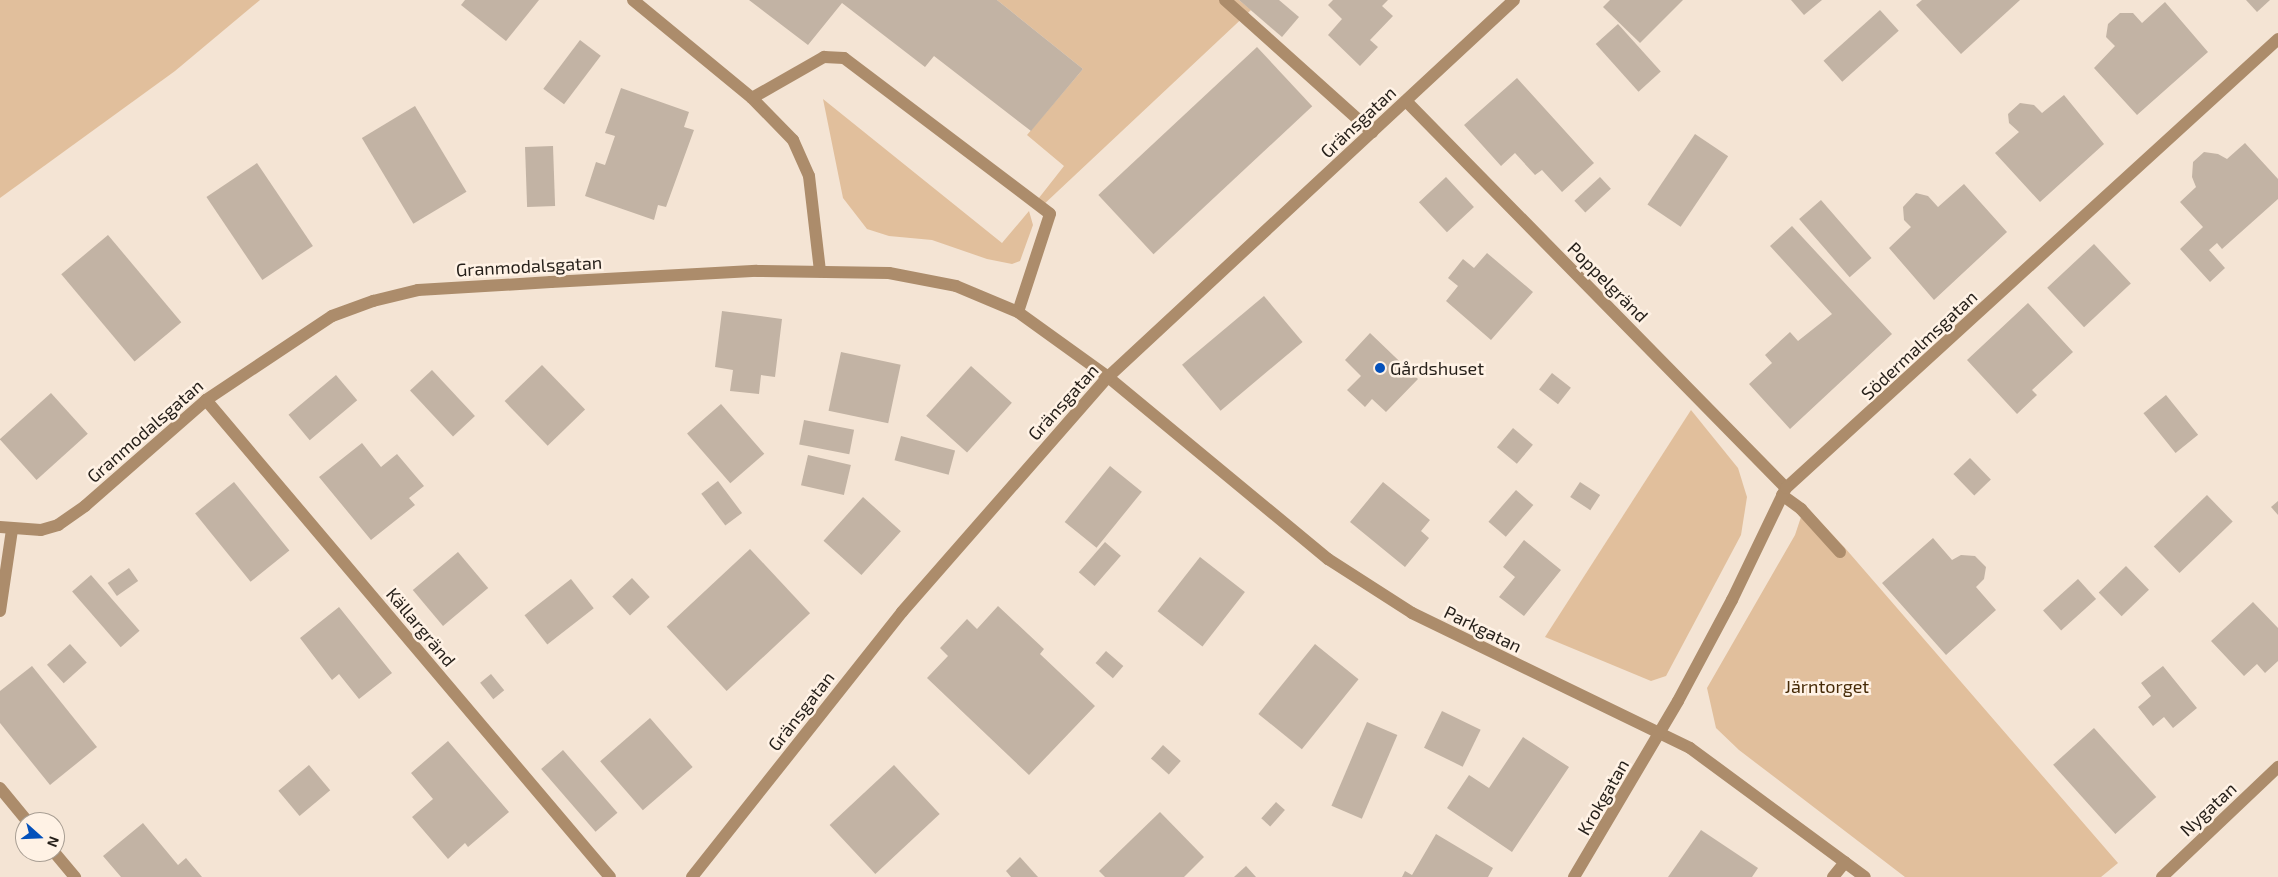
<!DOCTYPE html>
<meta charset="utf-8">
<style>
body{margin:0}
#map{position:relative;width:2278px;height:877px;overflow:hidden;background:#f4e4d4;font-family:"Exo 2",sans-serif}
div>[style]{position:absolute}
.green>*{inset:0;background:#e1bf9c}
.building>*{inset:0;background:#c2b3a4;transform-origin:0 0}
.minor>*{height:12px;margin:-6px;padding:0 6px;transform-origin:6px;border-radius:6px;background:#ac8c6b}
.dots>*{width:14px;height:14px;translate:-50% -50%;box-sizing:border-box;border:2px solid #fff2e5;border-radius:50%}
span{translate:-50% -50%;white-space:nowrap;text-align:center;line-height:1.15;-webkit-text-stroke:5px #fff2e5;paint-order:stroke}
.street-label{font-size:18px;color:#251f19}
.poi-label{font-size:18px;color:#251f19}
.left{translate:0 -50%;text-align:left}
.park-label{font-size:18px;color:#462a06}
.north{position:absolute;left:15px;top:812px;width:50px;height:50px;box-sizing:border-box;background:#fff2e5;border:1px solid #a89e93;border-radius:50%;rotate:110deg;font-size:14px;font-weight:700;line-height:20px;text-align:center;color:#251f19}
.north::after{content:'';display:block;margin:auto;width:18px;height:22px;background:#0451bb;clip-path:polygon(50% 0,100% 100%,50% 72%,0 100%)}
</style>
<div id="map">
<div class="green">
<div style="clip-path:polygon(0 0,260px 0,175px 71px,0 198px)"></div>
<div style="clip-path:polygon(997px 0,1239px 0,1251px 10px,1041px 207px,1035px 203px,1064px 166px,1027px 135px,1083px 69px)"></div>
<div style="clip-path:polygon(823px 99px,1002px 243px,1029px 211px,1033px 225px,1020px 261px,1012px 264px,987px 259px,932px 240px,889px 236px,867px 229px,843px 198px)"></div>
<div style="clip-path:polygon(1691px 410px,1738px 468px,1747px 497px,1741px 535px,1666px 676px,1651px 681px,1545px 637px)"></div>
<div style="clip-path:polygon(1805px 505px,1845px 548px,2118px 863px,2101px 877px,1905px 877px,1739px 750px,1716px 728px,1707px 688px,1795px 535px)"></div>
</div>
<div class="building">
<div style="clip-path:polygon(465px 0,539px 0,506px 41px,461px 5px)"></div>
<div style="clip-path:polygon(749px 0,997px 0,1083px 69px,1031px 131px,934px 56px,925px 67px,842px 3px,808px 45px)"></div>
<div style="clip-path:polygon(1239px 0,1279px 0,1299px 17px,1282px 37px)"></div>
<div style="clip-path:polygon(1333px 0,1388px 0,1382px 6px,1393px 16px,1370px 40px,1378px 47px,1360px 66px,1328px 35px,1342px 19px,1328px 5px)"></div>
<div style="clip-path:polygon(1610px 0,1683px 0,1640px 43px,1603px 7px)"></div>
<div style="clip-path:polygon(1791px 0,1822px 0,1804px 15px)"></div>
<div style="clip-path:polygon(1922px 0,2020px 0,1961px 54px,1916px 5px)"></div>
<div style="clip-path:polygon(2246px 0,2270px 0,2257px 12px)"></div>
<div style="clip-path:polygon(2165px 2px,2208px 52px,2137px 115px,2094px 68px,2115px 46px,2106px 37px,2108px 24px,2120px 13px,2133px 13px,2142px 23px)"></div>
<div style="left:1880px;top:10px;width:28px;height:76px;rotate:48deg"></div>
<div style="left:1618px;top:24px;width:64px;height:30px;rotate:48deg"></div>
<div style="left:580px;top:40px;width:26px;height:61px;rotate:37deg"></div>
<div style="left:1257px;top:47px;width:81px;height:217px;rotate:47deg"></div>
<div style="clip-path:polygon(1517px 78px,1594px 163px,1562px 192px,1542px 170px,1535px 175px,1515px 153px,1501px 166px,1464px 125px)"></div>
<div style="clip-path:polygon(621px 88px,689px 112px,684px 127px,694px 130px,666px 207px,658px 205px,654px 220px,585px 196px,596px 162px,605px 165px,615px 136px,605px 133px)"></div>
<div style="clip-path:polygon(2064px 95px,2104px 144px,2040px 202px,1995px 153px,2019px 132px,2009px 123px,2008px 114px,2020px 103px,2034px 105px,2042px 113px)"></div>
<div style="left:415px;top:106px;width:100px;height:62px;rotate:59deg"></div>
<div style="left:1695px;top:134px;width:40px;height:85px;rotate:34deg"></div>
<div style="clip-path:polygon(2245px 143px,2278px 179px,2278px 199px,2222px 249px,2217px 243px,2209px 250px,2225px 268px,2210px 282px,2180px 249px,2203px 227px,2180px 202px,2196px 187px,2192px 177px,2193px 162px,2204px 152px,2218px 154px,2227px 159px)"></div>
<div style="left:553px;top:146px;width:60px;height:28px;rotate:88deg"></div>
<div style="left:257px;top:163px;width:100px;height:61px;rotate:56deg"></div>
<div style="left:1446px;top:177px;width:41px;height:37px;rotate:47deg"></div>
<div style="left:1600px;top:177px;width:16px;height:35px;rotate:47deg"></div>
<div style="clip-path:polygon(1964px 184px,2007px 232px,1934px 300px,1889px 248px,1911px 227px,1904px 220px,1903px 207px,1916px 193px,1928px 196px,1938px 207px)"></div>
<div style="left:1821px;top:200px;width:77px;height:29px;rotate:49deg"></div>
<div style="clip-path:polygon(1792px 226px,1892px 334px,1790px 429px,1749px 384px,1772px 363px,1765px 355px,1790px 332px,1798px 341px,1832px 314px,1770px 246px)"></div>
<div style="left:108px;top:235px;width:114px;height:61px;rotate:50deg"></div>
<div style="left:2094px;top:244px;width:54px;height:64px;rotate:47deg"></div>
<div style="clip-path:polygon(1487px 253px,1533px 292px,1491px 340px,1446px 301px,1458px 286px,1448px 278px,1463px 259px,1474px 268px)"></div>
<div style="left:1264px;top:296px;width:60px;height:107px;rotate:50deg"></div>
<div style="clip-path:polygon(2028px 303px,2073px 352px,2032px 390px,2037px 395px,2017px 414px,1967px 360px)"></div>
<div style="clip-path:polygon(722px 311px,782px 319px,775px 377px,761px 375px,759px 394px,730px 391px,733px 370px,715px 367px)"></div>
<div style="clip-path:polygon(1370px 333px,1418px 379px,1386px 412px,1372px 399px,1365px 407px,1347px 390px,1361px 376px,1345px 360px)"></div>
<div style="left:841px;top:352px;width:61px;height:60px;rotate:12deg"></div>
<div style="left:542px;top:365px;width:62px;height:52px;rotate:46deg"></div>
<div style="left:971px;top:366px;width:55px;height:67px;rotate:42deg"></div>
<div style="left:432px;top:370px;width:63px;height:30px;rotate:47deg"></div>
<div style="left:1552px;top:373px;width:24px;height:21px;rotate:38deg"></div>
<div style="left:336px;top:375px;width:33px;height:62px;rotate:50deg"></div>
<div style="left:51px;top:393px;width:55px;height:69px;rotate:48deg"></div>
<div style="left:2166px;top:395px;width:51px;height:29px;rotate:51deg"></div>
<div style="left:721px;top:404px;width:66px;height:45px;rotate:49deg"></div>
<div style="left:804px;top:420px;width:51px;height:25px;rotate:11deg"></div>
<div style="left:1513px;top:428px;width:26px;height:25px;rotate:40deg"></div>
<div style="left:901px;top:436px;width:56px;height:25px;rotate:15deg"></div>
<div style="clip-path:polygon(362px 443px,381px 467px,397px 454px,424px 486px,409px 498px,415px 505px,371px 540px,319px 477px)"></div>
<div style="left:808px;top:455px;width:44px;height:31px;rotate:13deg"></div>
<div style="left:1970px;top:458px;width:30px;height:23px;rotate:46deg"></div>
<div style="left:1110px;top:466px;width:41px;height:72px;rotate:39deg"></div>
<div style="left:718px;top:481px;width:40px;height:21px;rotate:53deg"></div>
<div style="left:234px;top:482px;width:88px;height:50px;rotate:51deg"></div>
<div style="clip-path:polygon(1383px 482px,1430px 520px,1421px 531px,1429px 538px,1405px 567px,1350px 522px)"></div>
<div style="left:1580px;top:482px;width:24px;height:18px;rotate:33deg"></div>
<div style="left:1516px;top:490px;width:23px;height:42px;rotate:41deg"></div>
<div style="left:2207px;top:495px;width:37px;height:74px;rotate:46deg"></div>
<div style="left:863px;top:497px;width:51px;height:59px;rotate:42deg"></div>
<div style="clip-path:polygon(2278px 501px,2278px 515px,2271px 507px)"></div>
<div style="clip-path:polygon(1933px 538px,1952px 560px,1961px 555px,1975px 556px,1986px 567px,1984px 579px,1976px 587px,1996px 610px,1946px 655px,1882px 583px)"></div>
<div style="clip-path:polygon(1524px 540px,1561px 570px,1524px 616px,1499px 597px,1515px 577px,1503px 567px)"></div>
<div style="left:1105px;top:542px;width:21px;height:40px;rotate:41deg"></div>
<div style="left:750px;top:549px;width:88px;height:114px;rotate:47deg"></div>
<div style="left:458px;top:552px;width:47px;height:59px;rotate:50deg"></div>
<div style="left:1200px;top:557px;width:57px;height:69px;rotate:38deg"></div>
<div style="left:2126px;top:566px;width:33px;height:38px;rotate:46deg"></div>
<div style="left:129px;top:568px;width:16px;height:26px;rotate:55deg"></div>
<div style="left:91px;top:575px;width:74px;height:25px;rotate:49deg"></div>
<div style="left:632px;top:578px;width:26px;height:27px;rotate:47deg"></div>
<div style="left:571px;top:579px;width:37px;height:59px;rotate:52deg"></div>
<div style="left:2078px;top:579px;width:27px;height:47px;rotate:48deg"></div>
<div style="clip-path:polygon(2253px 602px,2278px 628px,2278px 661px,2265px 673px,2257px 664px,2244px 676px,2211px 641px)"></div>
<div style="clip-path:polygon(998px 606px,1044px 649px,1040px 654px,1095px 706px,1029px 775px,927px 678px,948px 656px,940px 648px,967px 619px,977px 629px)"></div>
<div style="clip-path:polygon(339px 607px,392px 673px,359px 699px,339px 674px,332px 680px,300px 638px)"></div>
<div style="left:70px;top:644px;width:25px;height:31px;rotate:48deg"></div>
<div style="left:1315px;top:644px;width:56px;height:90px;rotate:39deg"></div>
<div style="left:1106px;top:651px;width:23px;height:16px;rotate:41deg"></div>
<div style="clip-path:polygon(32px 666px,97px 747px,50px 785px,0 723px,0 691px)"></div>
<div style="clip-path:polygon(2163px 666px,2197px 708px,2173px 728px,2164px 717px,2153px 726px,2138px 707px,2151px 696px,2141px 683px)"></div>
<div style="left:491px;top:674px;width:21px;height:14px;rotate:51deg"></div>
<div style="left:1442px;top:711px;width:43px;height:41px;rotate:26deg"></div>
<div style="left:650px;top:718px;width:65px;height:66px;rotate:49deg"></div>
<div style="left:1367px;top:722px;width:33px;height:91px;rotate:23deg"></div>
<div style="left:2094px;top:728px;width:93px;height:55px;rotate:48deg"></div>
<div style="clip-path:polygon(1523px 737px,1569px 767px,1512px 852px,1447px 808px,1469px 775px,1489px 788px)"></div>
<div style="clip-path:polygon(448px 741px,509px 812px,468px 847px,465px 843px,448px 859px,412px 817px,433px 799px,411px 773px)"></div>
<div style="left:1163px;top:745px;width:24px;height:18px;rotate:42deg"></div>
<div style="left:563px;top:750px;width:83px;height:29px;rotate:49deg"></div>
<div style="left:309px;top:765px;width:33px;height:40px;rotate:50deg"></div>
<div style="left:894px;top:765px;width:67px;height:88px;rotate:47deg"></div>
<div style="left:1276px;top:802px;width:12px;height:22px;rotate:42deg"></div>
<div style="clip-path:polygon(1160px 812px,1204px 857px,1184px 877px,1105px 877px,1099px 871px)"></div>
<div style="clip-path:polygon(143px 823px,178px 865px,186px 858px,202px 877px,121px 877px,103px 856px)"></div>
<div style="clip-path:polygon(1701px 830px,1758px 868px,1752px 877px,1668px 877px)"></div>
<div style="clip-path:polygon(1436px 834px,1493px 868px,1488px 877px,1402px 877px,1405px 871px,1412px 875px)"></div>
<div style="clip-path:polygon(1020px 857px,1038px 877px,1011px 877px,1006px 871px)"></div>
<div style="clip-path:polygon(1246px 866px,1256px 877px,1234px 877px)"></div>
</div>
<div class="minor">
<div style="left:633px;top:0;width:154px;rotate:39.5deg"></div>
<div style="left:752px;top:98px;width:59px;rotate:45.7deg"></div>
<div style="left:793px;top:140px;width:39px;rotate:66deg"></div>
<div style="left:809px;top:176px;width:96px;rotate:83.4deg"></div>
<div style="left:1225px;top:0;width:198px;rotate:41.9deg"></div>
<div style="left:752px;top:98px;width:83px;rotate:-29.7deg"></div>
<div style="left:824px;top:57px;width:20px;rotate:3deg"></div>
<div style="left:844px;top:58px;width:258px;rotate:37.1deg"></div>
<div style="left:1050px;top:214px;width:103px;rotate:108.1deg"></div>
<div style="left:1406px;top:101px;width:542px;rotate:45.52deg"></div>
<div style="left:206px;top:400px;width:625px;rotate:49.74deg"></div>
<div style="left:1782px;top:495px;width:24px;rotate:36deg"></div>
<div style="left:1801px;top:509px;width:58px;rotate:47.8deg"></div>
<div style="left:0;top:527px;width:41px;rotate:4.2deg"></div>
<div style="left:41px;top:530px;width:18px;rotate:-16deg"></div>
<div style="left:58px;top:525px;width:33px;rotate:-35deg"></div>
<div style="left:85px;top:506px;width:161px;rotate:-41.2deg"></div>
<div style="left:206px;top:400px;width:151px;rotate:-33.7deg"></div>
<div style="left:332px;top:316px;width:44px;rotate:-20.1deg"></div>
<div style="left:373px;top:301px;width:46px;rotate:-13.7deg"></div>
<div style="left:418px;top:290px;width:133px;rotate:-3.4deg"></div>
<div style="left:551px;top:282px;width:206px;rotate:-3.1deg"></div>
<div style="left:757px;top:271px;width:132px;rotate:0.9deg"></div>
<div style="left:889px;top:273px;width:68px;rotate:11deg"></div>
<div style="left:956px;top:286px;width:67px;rotate:22.8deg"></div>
<div style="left:1018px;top:312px;width:111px;rotate:35.8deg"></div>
<div style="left:1108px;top:377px;width:286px;rotate:39.6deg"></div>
<div style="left:1328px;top:559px;width:100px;rotate:32.7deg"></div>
<div style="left:1412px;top:613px;width:309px;rotate:25.9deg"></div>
<div style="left:1690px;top:748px;width:217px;rotate:36.4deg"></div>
<div style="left:0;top:611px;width:82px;rotate:-81.6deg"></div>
<div style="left:0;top:788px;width:44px;rotate:50.5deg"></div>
<div style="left:54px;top:852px;width:33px;rotate:50deg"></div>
<div style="left:692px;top:877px;width:338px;rotate:-51.6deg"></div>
<div style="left:902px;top:612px;width:313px;rotate:-48.8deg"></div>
<div style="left:1108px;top:377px;width:554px;rotate:-42.88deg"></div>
<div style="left:1574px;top:877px;width:204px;rotate:-59.4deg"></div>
<div style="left:1678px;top:701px;width:115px;rotate:-61.9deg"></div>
<div style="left:1732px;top:600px;width:124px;rotate:-64.3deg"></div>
<div style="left:1786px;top:488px;width:666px;rotate:-42.38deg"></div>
<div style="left:1833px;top:877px;width:19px;rotate:-51deg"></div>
<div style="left:2162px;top:877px;width:160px;rotate:-43.5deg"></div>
</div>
<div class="dots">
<div style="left:1380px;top:368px;background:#0451bb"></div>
</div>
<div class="street-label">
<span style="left:1358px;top:122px;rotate:-43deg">Gränsgatan</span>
<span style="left:529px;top:266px;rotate:-3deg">Granmodalsgatan</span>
<span style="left:1608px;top:282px;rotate:45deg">Poppelgränd</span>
<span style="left:1919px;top:345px;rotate:-43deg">Södermalmsgatan</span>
<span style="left:1063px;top:402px;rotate:-48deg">Gränsgatan</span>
<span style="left:145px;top:431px;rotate:-41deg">Granmodalsgatan</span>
<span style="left:421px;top:627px;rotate:50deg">Källargränd</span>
<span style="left:1483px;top:629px;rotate:26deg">Parkgatan</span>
<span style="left:801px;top:711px;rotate:-52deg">Gränsgatan</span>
<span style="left:1603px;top:797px;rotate:-60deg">Krokgatan</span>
<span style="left:2208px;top:809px;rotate:-43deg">Nygatan</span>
</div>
<div class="poi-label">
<span class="left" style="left:1390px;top:368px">Gårdshuset</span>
</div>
<div class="park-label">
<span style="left:1827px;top:686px">Järntorget</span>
</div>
<div class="north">N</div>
</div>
